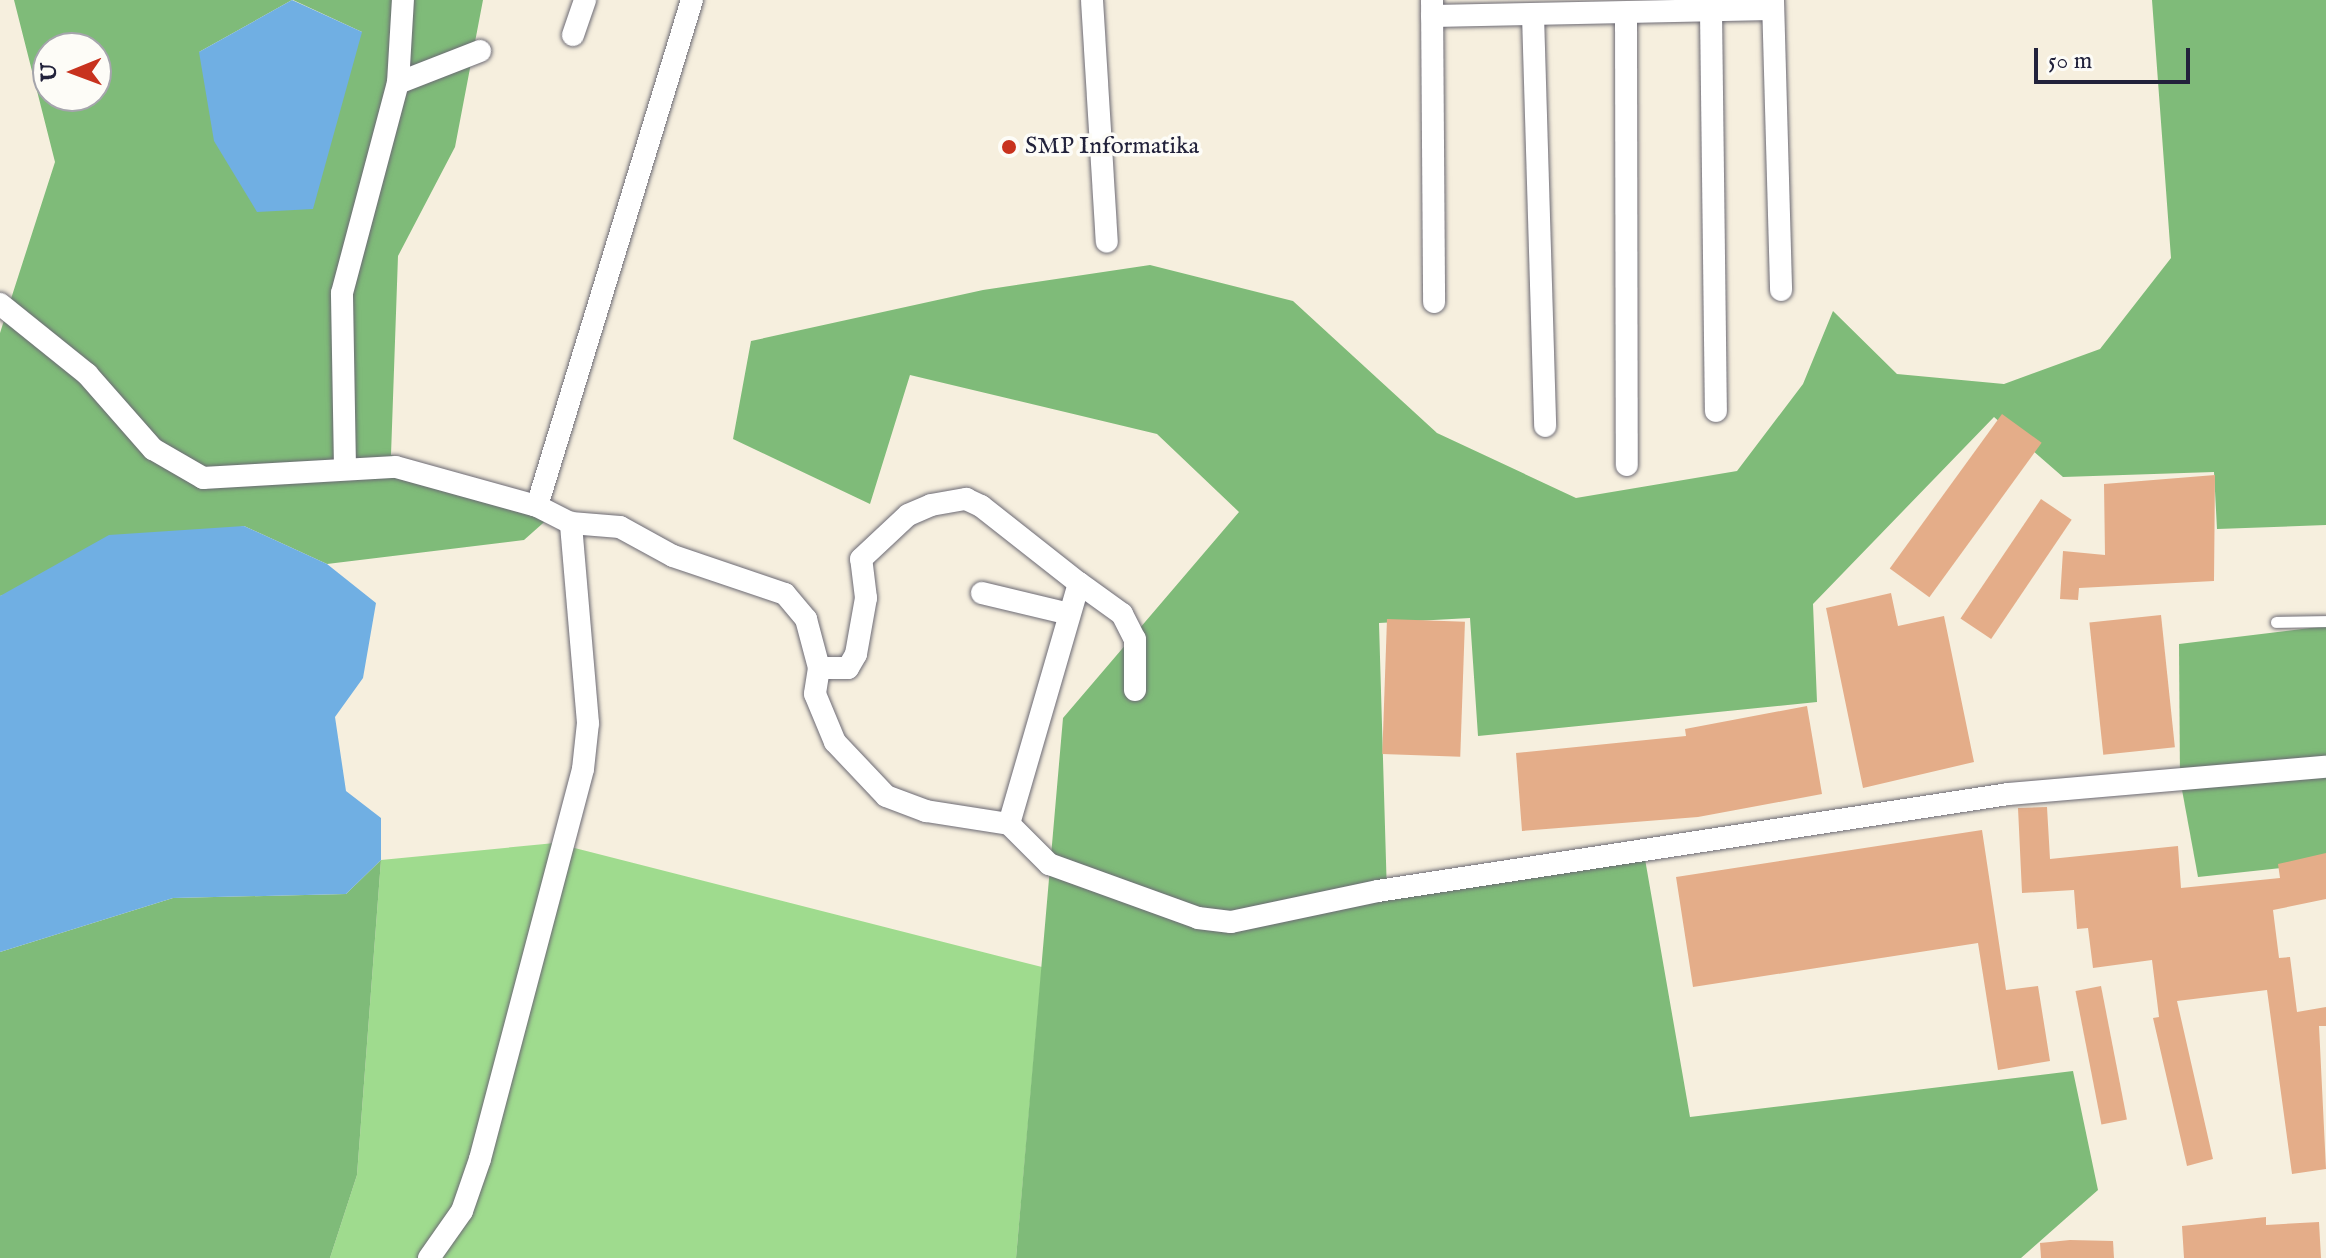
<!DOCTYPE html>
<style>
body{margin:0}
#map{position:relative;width:2326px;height:1258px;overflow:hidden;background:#f6efde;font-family:"IM FELL English",serif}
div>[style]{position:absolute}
.green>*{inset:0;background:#9fdb8e}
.forest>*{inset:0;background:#7fbb79}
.water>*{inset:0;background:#70afe3}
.building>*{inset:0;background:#e4ad89;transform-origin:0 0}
.roads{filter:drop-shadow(0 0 2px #6c6a74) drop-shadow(0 0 2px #6c6a74)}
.lane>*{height:11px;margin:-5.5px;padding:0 5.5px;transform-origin:5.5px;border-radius:5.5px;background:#fff}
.street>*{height:22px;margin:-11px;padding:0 11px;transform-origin:11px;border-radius:11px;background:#fff}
.dots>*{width:22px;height:22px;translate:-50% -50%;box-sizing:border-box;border:4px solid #fdfcf7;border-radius:50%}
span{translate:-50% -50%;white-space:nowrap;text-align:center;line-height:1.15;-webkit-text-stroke:7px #fdfcf7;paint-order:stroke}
.poi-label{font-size:24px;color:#22223b}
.left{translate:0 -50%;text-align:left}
.north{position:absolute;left:32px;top:32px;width:80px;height:80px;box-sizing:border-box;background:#fdfcf7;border:2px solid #a5a5ac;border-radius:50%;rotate:269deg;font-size:22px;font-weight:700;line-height:32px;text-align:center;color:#22223b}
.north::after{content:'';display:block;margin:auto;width:28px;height:36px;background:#c8321e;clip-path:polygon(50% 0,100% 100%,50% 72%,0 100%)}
.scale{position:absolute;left:2034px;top:48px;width:156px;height:36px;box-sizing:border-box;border:4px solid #22223b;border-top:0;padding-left:10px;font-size:24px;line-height:28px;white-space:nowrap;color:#22223b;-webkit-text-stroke:6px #fdfcf7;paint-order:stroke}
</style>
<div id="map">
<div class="green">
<div style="clip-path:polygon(555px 843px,1042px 967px,1016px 1258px,330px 1258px,357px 1175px,381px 860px)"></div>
</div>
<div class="forest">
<div style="clip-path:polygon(evenodd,14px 0,292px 0,199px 52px,362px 32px,293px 0,483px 0,455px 147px,398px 256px,391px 455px,560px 508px,524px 540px,327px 564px,244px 526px,0 596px,0 333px,55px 162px,14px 0,48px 48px,96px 48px,96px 96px,48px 96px,48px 48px)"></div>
<div style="clip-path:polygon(2152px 0,2326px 0,2326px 525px,2217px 529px,2214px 472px,2063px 477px,1994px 417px,1813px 604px,1817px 702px,1478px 736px,1470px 618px,1379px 623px,1387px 895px,1645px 859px,1690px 1117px,2073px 1071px,2098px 1190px,2021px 1258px,1016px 1258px,1063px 718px,1239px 512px,1157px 434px,910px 375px,870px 504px,733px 439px,751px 341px,983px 290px,1150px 265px,1293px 301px,1437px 433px,1576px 498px,1737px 471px,1803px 384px,1833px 311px,1897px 374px,2004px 384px,2100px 349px,2171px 258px)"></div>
<div style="clip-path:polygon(2326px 626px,2326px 863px,2198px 877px,2180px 779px,2179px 644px)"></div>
<div style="clip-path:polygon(381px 860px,357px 1175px,330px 1258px,0 1258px,0 952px,173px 898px,346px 894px)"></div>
</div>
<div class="water">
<div style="clip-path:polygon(292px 0,362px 32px,313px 209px,257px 212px,214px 141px,199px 52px)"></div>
<div style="clip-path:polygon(244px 526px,327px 564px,376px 603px,363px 678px,335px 717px,346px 791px,381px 818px,381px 860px,346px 894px,173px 898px,0 952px,0 596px,109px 535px)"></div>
</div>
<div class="building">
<div style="left:2002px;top:414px;width:49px;height:191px;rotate:36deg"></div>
<div style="clip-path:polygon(2215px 475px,2214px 581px,2079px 588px,2078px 600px,2060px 599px,2063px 551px,2105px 555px,2104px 484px)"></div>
<div style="left:2041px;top:499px;width:37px;height:144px;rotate:34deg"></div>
<div style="clip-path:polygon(1891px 593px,1898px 626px,1944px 616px,1974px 762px,1863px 788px,1826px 608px)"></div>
<div style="left:2161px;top:615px;width:133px;height:72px;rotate:84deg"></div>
<div style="left:1387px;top:619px;width:78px;height:135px;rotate:2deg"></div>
<div style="clip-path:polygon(1807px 706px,1822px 794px,1698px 817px,1522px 831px,1516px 753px,1686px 736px,1685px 729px)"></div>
<div style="clip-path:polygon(2047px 807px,2050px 859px,2178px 846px,2181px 888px,2280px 878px,2278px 864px,2326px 853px,2326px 899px,2273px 910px,2279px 958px,2290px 957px,2297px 1012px,2326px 1007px,2326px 1026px,2319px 1026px,2326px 1169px,2292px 1174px,2267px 990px,2177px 1001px,2213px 1159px,2187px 1166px,2153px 1018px,2159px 1017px,2152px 960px,2093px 968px,2088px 928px,2077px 929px,2074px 890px,2022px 893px,2018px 808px)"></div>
<div style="clip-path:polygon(1982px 830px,2006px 990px,2038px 986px,2050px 1061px,1998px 1070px,1978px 943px,1693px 987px,1676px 877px)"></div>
<div style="left:2101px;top:986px;width:136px;height:26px;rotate:79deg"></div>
<div style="clip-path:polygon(2266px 1217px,2266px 1225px,2319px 1222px,2321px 1258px,2184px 1258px,2182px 1226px)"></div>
<div style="clip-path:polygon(2070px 1240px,2113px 1241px,2114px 1258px,2041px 1258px,2040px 1243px)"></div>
</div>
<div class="roads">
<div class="lane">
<div style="left:2276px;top:622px;width:50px;rotate:-1.1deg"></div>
</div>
<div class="street">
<div style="left:1092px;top:0;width:242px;rotate:86.5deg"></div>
<div style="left:1432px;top:0;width:302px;rotate:89.6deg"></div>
<div style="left:1773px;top:0;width:290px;rotate:88.4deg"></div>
<div style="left:1711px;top:11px;width:400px;rotate:89.3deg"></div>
<div style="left:1626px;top:13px;width:452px;rotate:89.9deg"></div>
<div style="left:1533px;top:15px;width:411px;rotate:88.3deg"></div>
<div style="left:1432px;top:16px;width:341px;rotate:-1.2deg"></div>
<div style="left:573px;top:35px;width:37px;rotate:-71deg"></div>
<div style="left:398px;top:83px;width:88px;rotate:-21.3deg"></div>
<div style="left:0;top:304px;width:112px;rotate:38.8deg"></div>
<div style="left:87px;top:374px;width:100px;rotate:48.7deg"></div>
<div style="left:153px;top:449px;width:58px;rotate:30.1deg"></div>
<div style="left:203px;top:478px;width:193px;rotate:-3.3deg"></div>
<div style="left:396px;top:467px;width:146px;rotate:15.5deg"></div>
<div style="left:537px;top:506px;width:38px;rotate:27deg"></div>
<div style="left:571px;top:523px;width:49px;rotate:4.7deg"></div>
<div style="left:620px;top:527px;width:60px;rotate:28.7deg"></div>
<div style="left:673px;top:556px;width:118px;rotate:18.7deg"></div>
<div style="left:785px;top:594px;width:33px;rotate:50deg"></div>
<div style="left:806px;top:619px;width:51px;rotate:75.1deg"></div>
<div style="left:819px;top:668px;width:26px;rotate:99deg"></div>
<div style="left:815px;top:694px;width:52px;rotate:67.4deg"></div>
<div style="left:835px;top:742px;width:74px;rotate:46.6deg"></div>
<div style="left:886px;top:796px;width:43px;rotate:20.6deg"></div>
<div style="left:926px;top:811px;width:84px;rotate:8.9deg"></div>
<div style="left:1009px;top:824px;width:57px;rotate:45deg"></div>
<div style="left:1049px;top:864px;width:158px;rotate:19.9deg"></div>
<div style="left:1198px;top:918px;width:33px;rotate:7deg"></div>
<div style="left:1231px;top:922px;width:150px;rotate:-11.9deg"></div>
<div style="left:1378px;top:891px;width:637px;rotate:-8.75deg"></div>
<div style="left:2008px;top:794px;width:319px;rotate:-4.9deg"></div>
<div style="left:345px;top:468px;width:175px;rotate:-91deg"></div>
<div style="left:342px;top:293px;width:217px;rotate:-75.1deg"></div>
<div style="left:398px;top:83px;width:83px;rotate:-86.6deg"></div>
<div style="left:537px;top:506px;width:529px;rotate:-72.97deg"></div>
<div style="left:982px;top:593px;width:85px;rotate:13.5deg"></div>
<div style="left:819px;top:668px;width:29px"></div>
<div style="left:848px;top:668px;width:16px;rotate:-60deg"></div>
<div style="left:856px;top:654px;width:57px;rotate:-79.9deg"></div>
<div style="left:866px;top:598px;width:39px;rotate:-97deg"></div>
<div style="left:861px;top:559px;width:64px;rotate:-43.1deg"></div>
<div style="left:908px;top:515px;width:25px;rotate:-23deg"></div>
<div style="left:931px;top:505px;width:36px;rotate:-10deg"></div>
<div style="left:966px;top:499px;width:17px;rotate:25deg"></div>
<div style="left:981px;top:506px;width:125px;rotate:38.2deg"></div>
<div style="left:1009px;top:824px;width:251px;rotate:-73.8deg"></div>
<div style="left:1079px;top:583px;width:53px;rotate:35.8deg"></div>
<div style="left:1122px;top:614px;width:28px;rotate:63deg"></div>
<div style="left:1135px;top:639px;width:51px;rotate:90deg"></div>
<div style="left:429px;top:1258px;width:57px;rotate:-54.9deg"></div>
<div style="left:462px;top:1211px;width:55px;rotate:-70.9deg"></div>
<div style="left:480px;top:1159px;width:403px;rotate:-75.2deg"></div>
<div style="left:583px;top:769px;width:46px;rotate:-83.8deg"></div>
<div style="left:588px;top:723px;width:201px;rotate:-94.9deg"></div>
</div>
</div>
<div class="dots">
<div style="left:1009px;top:147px;background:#c8321e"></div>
</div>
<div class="poi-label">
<span class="left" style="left:1025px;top:147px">SMP Informatika</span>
</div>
<div class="north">U</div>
<div class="scale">50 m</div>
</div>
